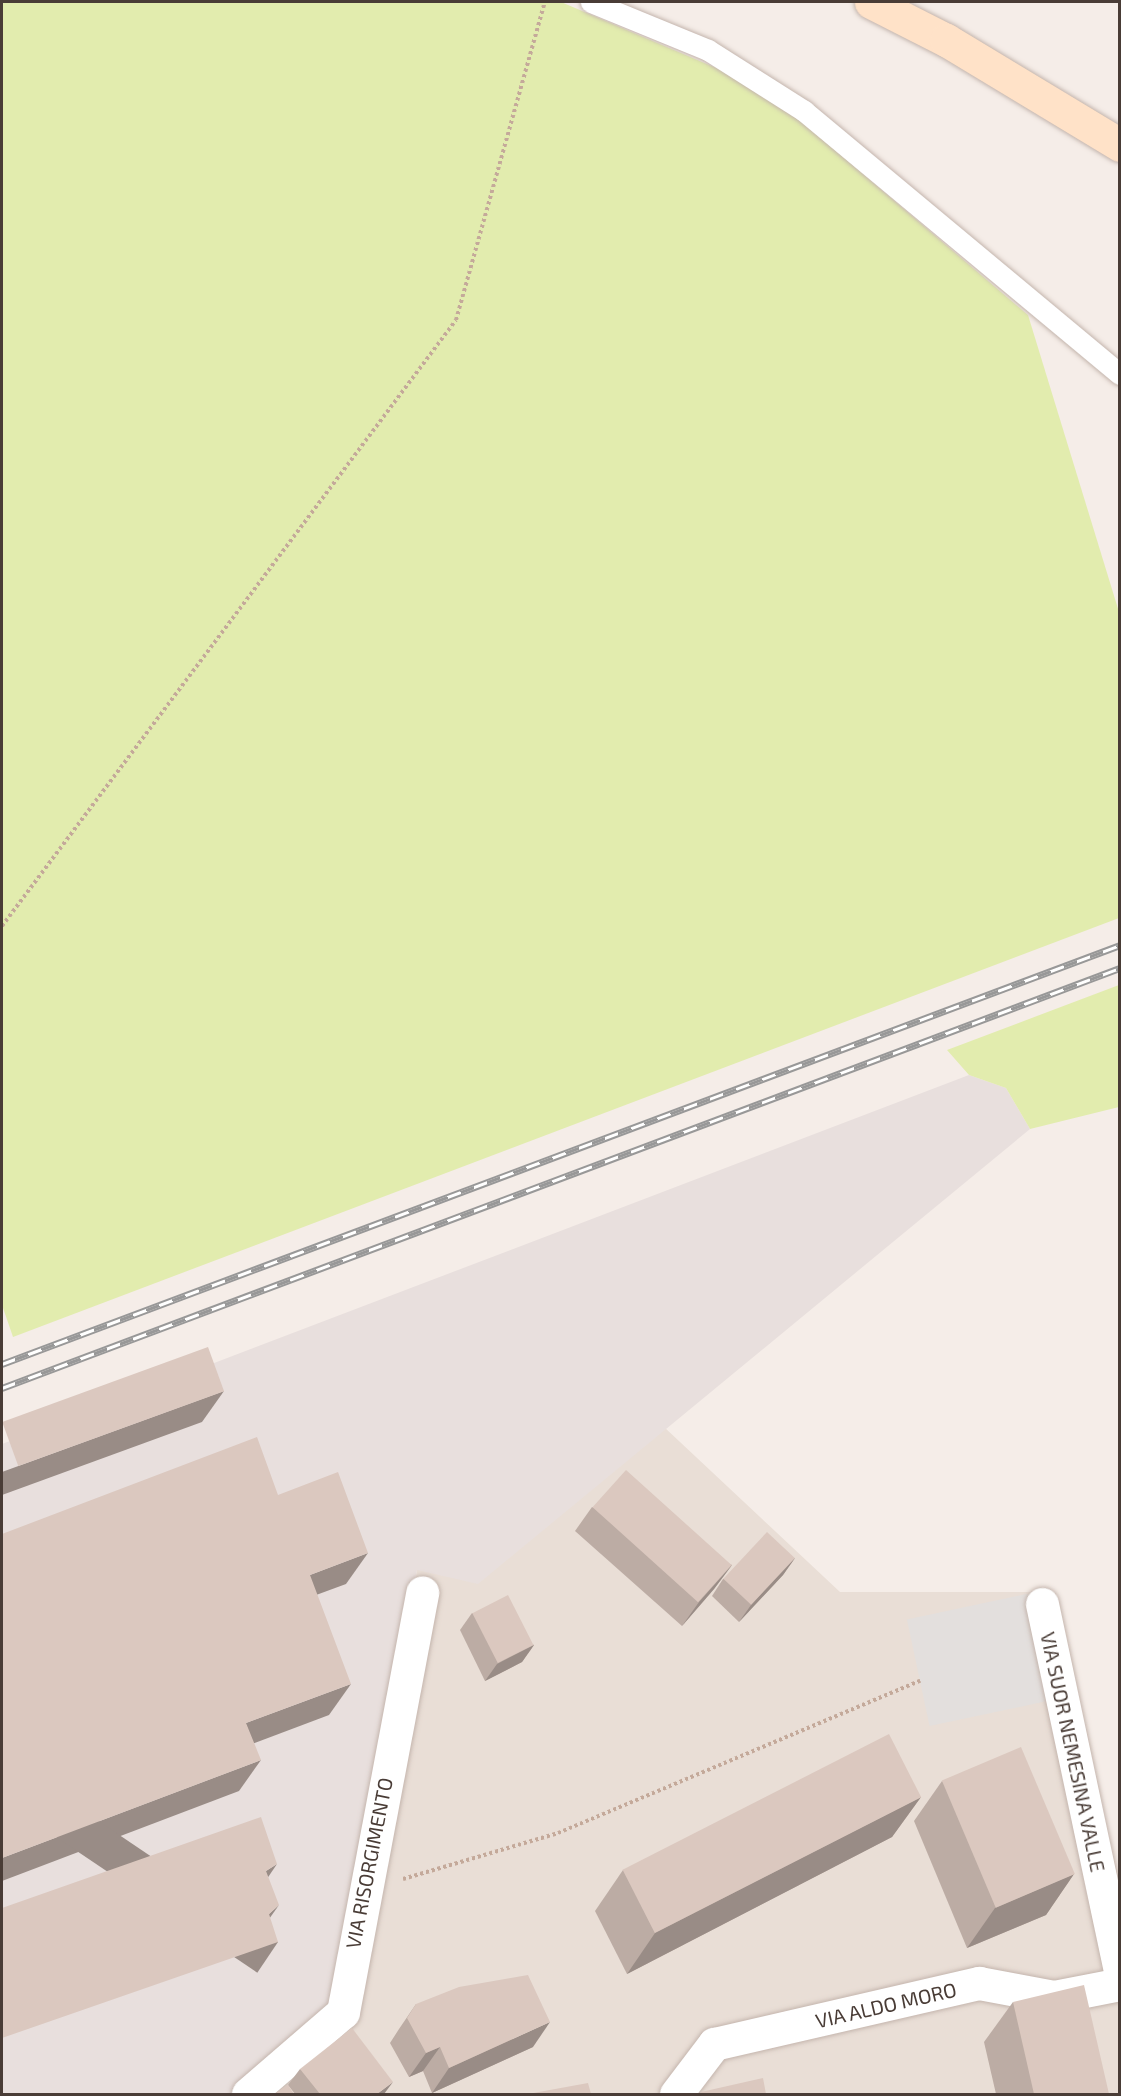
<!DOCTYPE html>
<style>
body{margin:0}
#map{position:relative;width:1121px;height:2096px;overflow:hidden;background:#f5ede8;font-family:"Exo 2",sans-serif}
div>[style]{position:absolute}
.residential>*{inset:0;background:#e9ded6}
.industrial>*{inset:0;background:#e8dfdd}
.green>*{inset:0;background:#e2ecae}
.parking>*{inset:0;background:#e3dfdd;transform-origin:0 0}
.path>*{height:4px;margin-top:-2px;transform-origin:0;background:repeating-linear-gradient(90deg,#c4a99a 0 3px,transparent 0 6px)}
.roads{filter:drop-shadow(0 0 2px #c4b5ad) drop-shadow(0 0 2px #c4b5ad)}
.service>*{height:21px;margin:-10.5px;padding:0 10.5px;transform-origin:10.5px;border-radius:10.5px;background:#fff}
.minor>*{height:33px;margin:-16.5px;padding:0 16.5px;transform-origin:16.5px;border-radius:16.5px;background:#fff}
.secondary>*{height:33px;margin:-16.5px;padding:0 16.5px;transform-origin:16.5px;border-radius:16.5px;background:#ffe2c8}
.rail>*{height:7px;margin-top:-3.5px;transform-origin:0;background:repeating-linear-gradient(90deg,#fff 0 14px,#989898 0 28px);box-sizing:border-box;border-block:2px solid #989898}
.wall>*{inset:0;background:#bcaca4}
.shaded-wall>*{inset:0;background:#998c86;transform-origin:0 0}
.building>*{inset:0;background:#dbc8bf;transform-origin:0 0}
span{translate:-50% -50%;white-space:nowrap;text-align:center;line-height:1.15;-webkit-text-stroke:5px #fff;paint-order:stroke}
.street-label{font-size:20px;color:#493c36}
.frame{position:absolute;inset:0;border:3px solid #493c36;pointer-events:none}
</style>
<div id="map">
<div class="residential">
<div style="clip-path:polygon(664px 1427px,840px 1592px,1036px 1592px,1058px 1699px,1119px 1878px,1119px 2094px,230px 2094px,328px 2011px,362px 1891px,417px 1570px)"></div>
</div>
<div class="industrial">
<div style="clip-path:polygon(969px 1075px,1006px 1088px,1030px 1129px,478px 1584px,417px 1570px,328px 2011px,230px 2094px,2px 2094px,2px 1444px)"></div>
</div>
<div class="green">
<div style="clip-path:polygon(2px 2px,561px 2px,721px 70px,802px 122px,1028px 315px,1119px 612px,1119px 918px,13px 1337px,2px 1305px)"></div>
<div style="clip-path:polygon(1119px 985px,1119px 1107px,1030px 1129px,1006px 1088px,969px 1075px,947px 1050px)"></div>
</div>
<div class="parking">
<div style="left:1036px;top:1592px;width:109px;height:132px;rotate:78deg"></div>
</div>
<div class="path">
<div style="left:2px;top:926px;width:757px;rotate:-53.16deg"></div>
<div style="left:456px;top:320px;width:330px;rotate:-74.4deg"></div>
<div style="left:403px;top:1879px;width:162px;rotate:-16.5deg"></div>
<div style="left:558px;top:1833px;width:393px;rotate:-22.8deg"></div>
</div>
<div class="roads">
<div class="service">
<div style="left:591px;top:2px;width:126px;rotate:22.3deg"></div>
<div style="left:708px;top:50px;width:114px;rotate:32.4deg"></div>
<div style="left:804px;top:111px;width:411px;rotate:39.8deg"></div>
</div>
<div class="minor">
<div style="left:1042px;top:1604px;width:376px;rotate:78deg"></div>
<div style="left:248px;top:2094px;width:125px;rotate:-40.8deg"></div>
<div style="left:343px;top:2012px;width:427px;rotate:-79.3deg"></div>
<div style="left:676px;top:2094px;width:63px;rotate:-52.8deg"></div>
<div style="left:714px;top:2044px;width:272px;rotate:-13deg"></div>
<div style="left:979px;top:1983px;width:76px;rotate:10.6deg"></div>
<div style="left:1054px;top:1997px;width:67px;rotate:-11.1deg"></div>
</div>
<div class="secondary">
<div style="left:871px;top:2px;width:84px;rotate:26.9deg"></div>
<div style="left:946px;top:40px;width:203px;rotate:31.1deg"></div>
</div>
</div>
<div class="rail">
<div style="left:2px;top:1364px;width:1194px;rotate:-20.54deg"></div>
<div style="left:2px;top:1388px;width:1194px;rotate:-20.59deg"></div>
</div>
<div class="wall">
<div style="clip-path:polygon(592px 1507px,732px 1565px,714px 1589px,682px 1626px,575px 1531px)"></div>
<div style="clip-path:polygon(795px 1558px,783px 1575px,739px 1622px,712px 1596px,723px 1579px)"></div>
<div style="clip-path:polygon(472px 1613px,534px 1645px,522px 1662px,485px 1681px,460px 1630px)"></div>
<div style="clip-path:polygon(942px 1781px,1074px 1874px,1046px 1915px,967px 1948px,914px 1821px)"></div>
<div style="clip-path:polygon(921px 1797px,892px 1837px,627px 1974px,595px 1911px,623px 1870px)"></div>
<div style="clip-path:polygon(1013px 2002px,1109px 2094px,996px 2094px,984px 2042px)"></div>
<div style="clip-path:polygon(416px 2004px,533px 2047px,432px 2093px,423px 2071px,409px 2077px,390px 2043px,399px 2029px)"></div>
<div style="clip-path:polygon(300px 2069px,384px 2094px,295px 2094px,288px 2085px)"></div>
</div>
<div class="shaded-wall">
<div style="clip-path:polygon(224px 1391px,202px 1422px,2px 1495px,2px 1472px)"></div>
<div style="clip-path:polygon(368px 1553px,346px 1584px,289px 1605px,310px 1575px)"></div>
<div style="clip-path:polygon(795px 1558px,783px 1575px,739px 1622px,751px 1605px)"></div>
<div style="clip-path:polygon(732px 1565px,714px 1589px,682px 1626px,699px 1602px)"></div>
<div style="clip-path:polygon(534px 1645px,522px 1662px,485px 1681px,497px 1664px)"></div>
<div style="clip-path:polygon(351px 1684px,329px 1715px,225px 1754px,246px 1723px)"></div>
<div style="clip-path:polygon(261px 1760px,239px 1791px,2px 1881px,2px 1858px)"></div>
<div style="clip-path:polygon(921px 1797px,892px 1837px,627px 1974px,655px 1933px)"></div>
<div style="clip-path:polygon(277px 1864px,256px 1895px,266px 1871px)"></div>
<div style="clip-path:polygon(1074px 1874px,1046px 1915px,967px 1948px,995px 1908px)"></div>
<div style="clip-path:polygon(279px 1905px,257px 1936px,269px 1914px)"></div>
<div style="left:278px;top:1942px;width:37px;height:292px;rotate:124deg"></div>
<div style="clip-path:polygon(550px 2022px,533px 2047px,432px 2093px,449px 2068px)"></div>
<div style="clip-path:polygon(440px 2047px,423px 2071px,409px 2077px,426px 2053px)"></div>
<div style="clip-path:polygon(393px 2082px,384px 2094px,377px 2094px)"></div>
</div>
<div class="building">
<div style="left:208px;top:1347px;width:47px;height:219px;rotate:70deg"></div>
<div style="clip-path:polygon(257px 1437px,278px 1495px,338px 1472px,368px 1553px,310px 1575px,351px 1684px,246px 1723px,261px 1760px,2px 1858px,2px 1534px)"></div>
<div style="left:626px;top:1470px;width:142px;height:50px;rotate:42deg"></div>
<div style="left:767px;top:1532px;width:38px;height:64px;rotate:43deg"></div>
<div style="left:508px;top:1595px;width:56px;height:40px;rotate:63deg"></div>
<div style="left:889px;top:1734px;width:71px;height:299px;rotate:63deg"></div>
<div style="left:1021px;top:1747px;width:138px;height:86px;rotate:67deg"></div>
<div style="clip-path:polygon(261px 1817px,277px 1864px,266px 1871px,279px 1905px,269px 1914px,278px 1942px,2px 2038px,2px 1908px)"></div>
<div style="clip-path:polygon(528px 1975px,550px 2022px,449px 2068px,440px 2047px,426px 2053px,407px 2018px,416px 2004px,459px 1987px)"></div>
<div style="clip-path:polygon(1084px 1985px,1109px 2094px,1034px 2094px,1013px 2002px)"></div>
<div style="clip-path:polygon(352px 2028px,393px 2082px,377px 2094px,320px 2094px,300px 2069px)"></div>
<div style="clip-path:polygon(763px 2078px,766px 2094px,701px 2094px,701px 2092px)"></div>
<div style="clip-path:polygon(588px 2083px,591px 2094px,528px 2094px)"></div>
<div style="clip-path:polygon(288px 2085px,294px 2094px,274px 2094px)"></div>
</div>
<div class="street-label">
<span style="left:1073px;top:1752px;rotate:78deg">VIA SUOR NEMESINA VALLE</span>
<span style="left:369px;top:1863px;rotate:-79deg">VIA RISORGIMENTO</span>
<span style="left:886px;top:2005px;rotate:-13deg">VIA ALDO MORO</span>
</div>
<div class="frame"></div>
</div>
